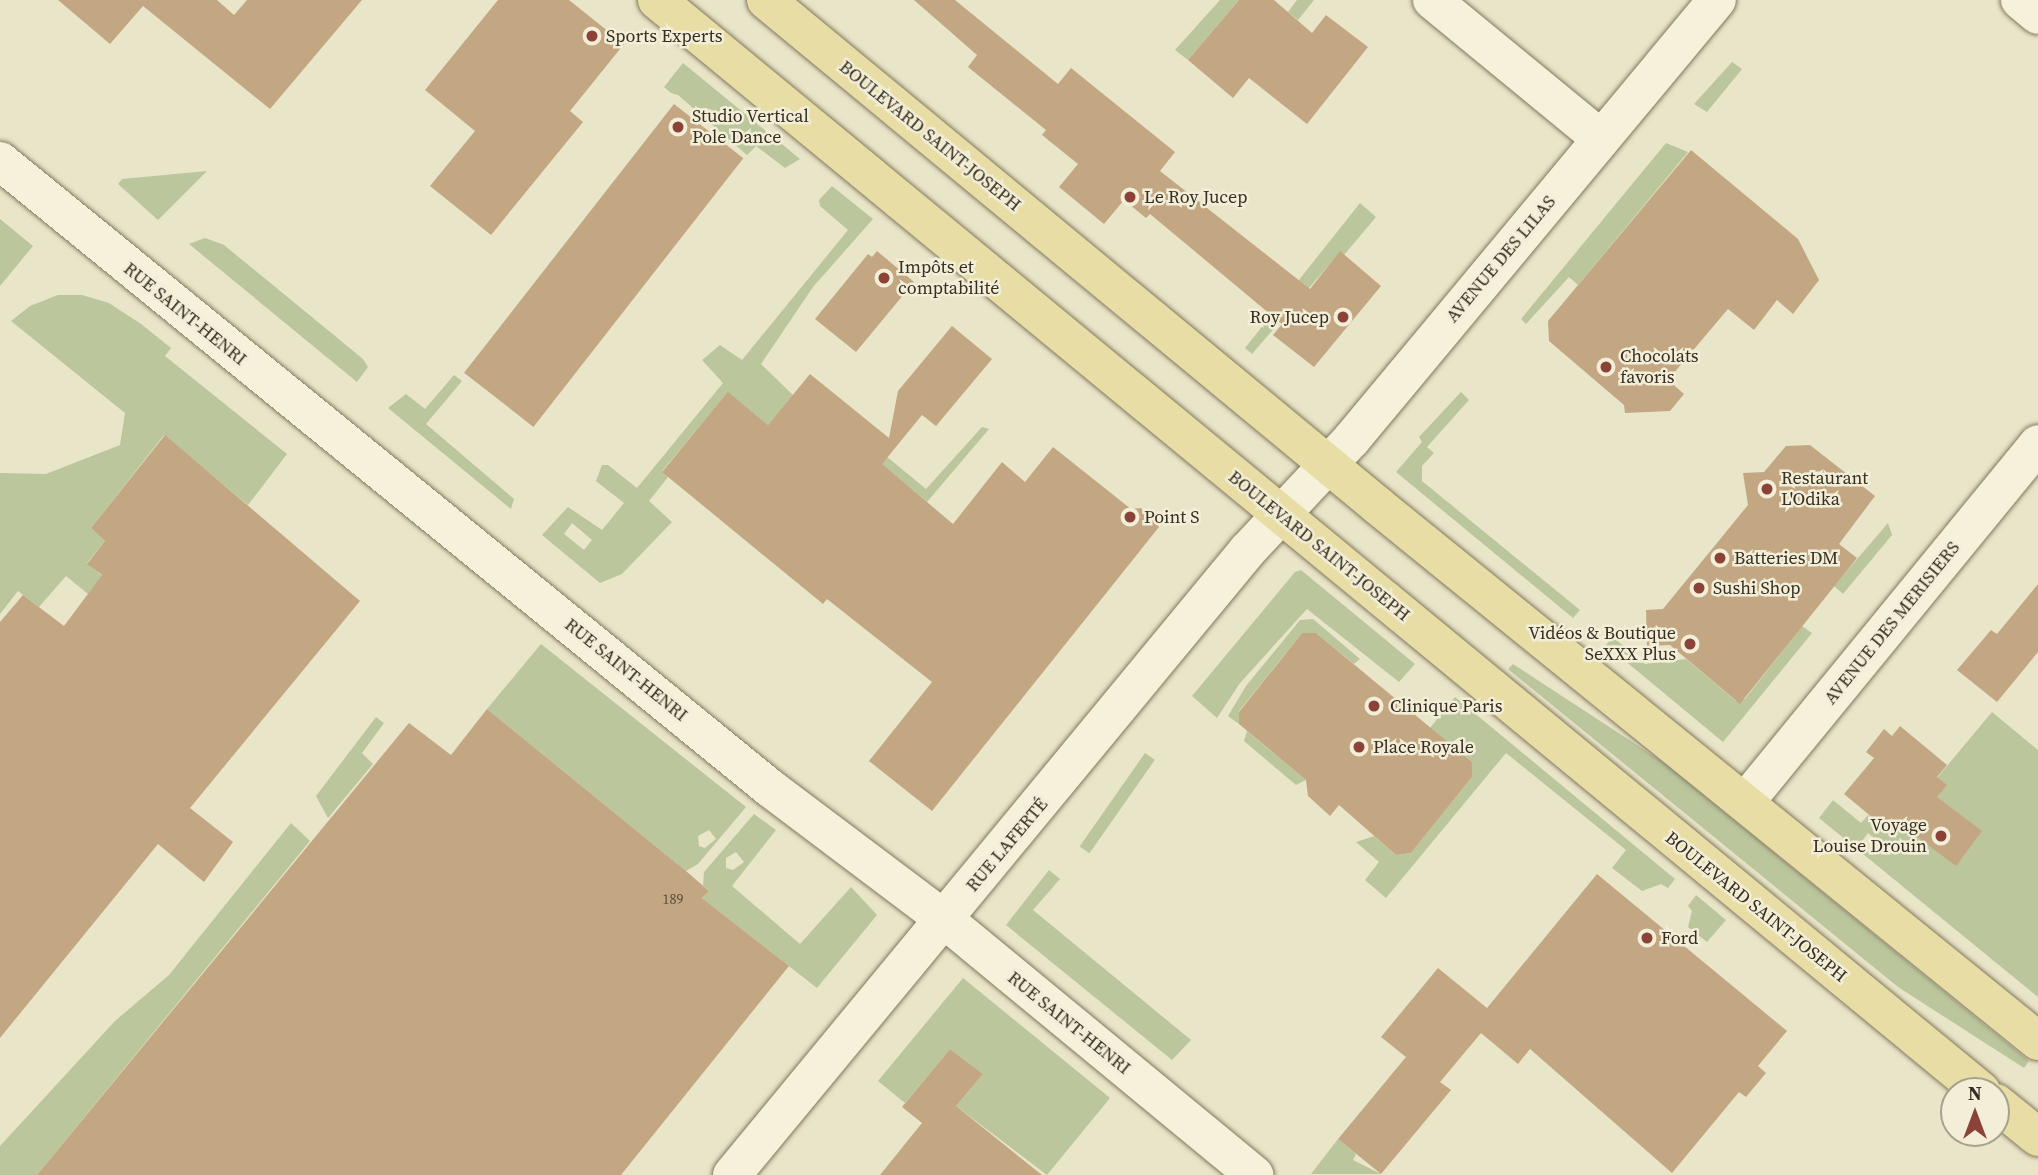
<!DOCTYPE html>
<meta charset="utf-8">
<style>
body{margin:0}
#map{position:relative;width:2038px;height:1175px;overflow:hidden;background:#e9e5c8;font-family:"Source Serif 4",serif}
div>[style]{position:absolute}
.green>*{inset:0;background:#bbc69d;transform-origin:0 0}
.building>*{inset:0;background:#c3a783;transform-origin:0 0}
.roads{filter:drop-shadow(0 0 2px #83785f) drop-shadow(0 0 2px #83785f)}
.minor>*{height:38px;margin:-19px;padding:0 19px;transform-origin:19px;border-radius:19px;background:#f5f1db}
.major>*{height:38px;margin:-19px;padding:0 19px;transform-origin:19px;border-radius:19px;background:#e7dda5}
.dots>*{width:19px;height:19px;translate:-50% -50%;box-sizing:border-box;border:4px solid #f2eed7;border-radius:50%}
span{translate:-50% -50%;white-space:nowrap;text-align:center;line-height:1.15;-webkit-text-stroke:5px #f2eed7;paint-order:stroke}
.number-label{font-size:14px;color:#594c3a}
.number-label span{-webkit-text-stroke-width:0}
.poi-label{font-size:18px;color:#362e21}
.left{translate:0 -50%;text-align:left}
.right{translate:-100% -50%;text-align:right}
.street-label{font-size:18px;color:#362e21}
.north{position:absolute;left:1940px;top:1077px;width:70px;height:70px;box-sizing:border-box;background:#f2eed7;border:2px solid #a7a18e;border-radius:50%;rotate:0deg;font-size:19px;font-weight:700;line-height:28px;text-align:center;color:#362e21}
.north::after{content:'';display:block;margin:auto;width:24px;height:32px;background:#8b4337;clip-path:polygon(50% 0,100% 100%,50% 72%,0 100%)}
</style>
<div id="map">
<div class="green">
<div style="clip-path:polygon(1220px 0,1239px 0,1188px 60px,1175px 50px)"></div>
<div style="clip-path:polygon(1297px 0,1314px 0,1298px 20px,1288px 12px)"></div>
<div style="clip-path:polygon(1732px 62px,1742px 69px,1707px 112px,1694px 104px)"></div>
<div style="clip-path:polygon(683px 63px,800px 159px,785px 168px,756px 146px,747px 155px,678px 95px,671px 93px,664px 87px)"></div>
<div style="clip-path:polygon(1666px 143px,1688px 152px,1578px 285px,1569px 277px,1526px 324px,1521px 319px)"></div>
<div style="clip-path:polygon(207px 171px,158px 220px,118px 184px,122px 179px)"></div>
<div style="clip-path:polygon(evenodd,832px 186px,873px 219px,813px 287px,761px 364px,793px 395px,768px 425px,728px 393px,662px 471px,668px 477px,649px 501px,672px 522px,622px 574px,600px 583px,542px 535px,568px 507px,602px 530px,624px 503px,596px 481px,602px 465px,608px 465px,637px 488px,723px 383px,702px 360px,720px 345px,742px 360px,848px 230px,820px 206px,819px 200px,832px 186px,572px 523px,592px 540px,584px 550px,564px 534px,572px 523px)"></div>
<div style="clip-path:polygon(1360px 203px,1376px 217px,1344px 255px,1340px 252px,1252px 354px,1245px 348px)"></div>
<div style="clip-path:polygon(0 219px,33px 246px,0 286px)"></div>
<div style="clip-path:polygon(205px 238px,224px 245px,363px 359px,368px 367px,357px 382px,189px 244px)"></div>
<div style="clip-path:polygon(58px 295px,82px 295px,109px 303px,141px 324px,171px 348px,165px 356px,287px 454px,248px 505px,164px 435px,91px 528px,105px 541px,87px 563px,102px 576px,88px 594px,66px 576px,39px 607px,18px 591px,0 614px,0 473px,46px 474px,120px 445px,125px 413px,11px 321px,30px 306px)"></div>
<div style="clip-path:polygon(454px 375px,462px 381px,426px 424px,514px 499px,511px 509px,388px 408px,406px 394px,425px 409px)"></div>
<div style="clip-path:polygon(1461px 392px,1469px 400px,1427px 447px,1434px 453px,1422px 466px,1422px 481px,1580px 610px,1573px 618px,1396px 472px,1422px 442px,1419px 437px)"></div>
<div style="clip-path:polygon(982px 427px,989px 429px,927px 502px,881px 464px,852px 428px,926px 489px)"></div>
<div style="clip-path:polygon(1888px 523px,1892px 535px,1843px 594px,1834px 586px)"></div>
<div style="clip-path:polygon(1301px 570px,1415px 664px,1399px 682px,1307px 609px,1240px 683px,1217px 718px,1192px 696px,1295px 572px)"></div>
<div style="clip-path:polygon(1313px 619px,1360px 659px,1354px 664px,1316px 633px,1302px 633px,1239px 711px,1239px 724px,1228px 716px,1246px 686px,1300px 620px)"></div>
<div style="clip-path:polygon(1802px 626px,1812px 633px,1723px 742px,1606px 645px,1613px 637px,1645px 664px,1686px 659px,1736px 701px,1745px 699px)"></div>
<div style="clip-path:polygon(evenodd,541px 644px,746px 807px,698px 864px,686px 871px,487px 709px,541px 644px,709px 830px,716px 839px,705px 848px,699px 846px,698px 836px,709px 830px)"></div>
<div style="clip-path:polygon(1513px 664px,1663px 762px,2029px 1061px,2024px 1068px,1898px 987px,1508px 669px)"></div>
<div style="clip-path:polygon(1455px 697px,1675px 879px,1668px 888px,1661px 884px,1642px 891px,1612px 868px,1626px 850px,1506px 753px,1386px 898px,1365px 880px,1379px 862px,1356px 842px,1374px 836px,1396px 855px,1411px 853px,1472px 777px,1472px 762px,1430px 728px)"></div>
<div style="clip-path:polygon(evenodd,1992px 712px,2038px 750px,2038px 997px,1819px 818px,1833px 800px,1861px 823px,1868px 815px,1885px 827px,1924px 780px,1931px 785px,1992px 712px,1868px 833px,1881px 844px,1872px 855px,1859px 845px,1868px 833px)"></div>
<div style="clip-path:polygon(376px 717px,384px 723px,362px 753px,373px 764px,328px 818px,316px 796px)"></div>
<div style="clip-path:polygon(1247px 731px,1306px 780px,1296px 785px,1244px 741px)"></div>
<div style="left:1145px;top:753px;width:12px;height:114px;rotate:35deg"></div>
<div style="clip-path:polygon(evenodd,754px 814px,776px 830px,732px 886px,800px 944px,851px 887px,877px 915px,817px 988px,702px 898px,709px 891px,703px 885px,704px 872px,754px 814px,736px 852px,744px 862px,733px 870px,726px 868px,726px 858px,736px 852px)"></div>
<div style="clip-path:polygon(291px 823px,310px 841px,37px 1175px,0 1175px,0 1146px,115px 1021px,169px 975px)"></div>
<div style="clip-path:polygon(1049px 870px,1060px 879px,1033px 910px,1191px 1040px,1172px 1060px,1006px 925px)"></div>
<div style="clip-path:polygon(1696px 895px,1726px 920px,1707px 942px,1688px 927px,1692px 911px,1688px 906px)"></div>
<div style="clip-path:polygon(963px 978px,1110px 1098px,1047px 1175px,956px 1106px,983px 1074px,950px 1049px,905px 1103px,878px 1081px)"></div>
<div style="clip-path:polygon(1338px 1139px,1356px 1154px,1353px 1160px,1381px 1174px,1311px 1174px)"></div>
</div>
<div class="building">
<div style="clip-path:polygon(58px 0,217px 0,234px 15px,247px 0,362px 0,270px 109px,143px 6px,110px 44px)"></div>
<div style="clip-path:polygon(498px 0,569px 0,624px 44px,570px 111px,583px 122px,491px 235px,430px 186px,475px 131px,425px 90px)"></div>
<div style="clip-path:polygon(914px 0,955px 0,1058px 84px,1071px 68px,1175px 152px,1160px 171px,1310px 289px,1340px 251px,1381px 286px,1314px 367px,1273px 335px,1282px 324px,1150px 214px,1146px 218px,1124px 200px,1104px 224px,1059px 187px,1078px 164px,1042px 135px,1046px 130px,968px 67px,977px 55px)"></div>
<div style="clip-path:polygon(1239px 0,1274px 0,1312px 33px,1326px 15px,1368px 47px,1307px 124px,1249px 78px,1233px 98px,1188px 60px)"></div>
<div style="left:674px;top:104px;width:88px;height:341px;rotate:38deg"></div>
<div style="clip-path:polygon(1691px 150px,1798px 239px,1819px 280px,1793px 314px,1777px 300px,1754px 330px,1728px 309px,1668px 380px,1684px 394px,1670px 411px,1625px 413px,1624px 405px,1549px 341px,1548px 321px)"></div>
<div style="clip-path:polygon(877px 251px,914px 282px,856px 352px,815px 319px,868px 254px,872px 257px)"></div>
<div style="clip-path:polygon(952px 326px,992px 359px,936px 426px,922px 415px,882px 464px,953px 524px,1002px 462px,1025px 482px,1053px 447px,1131px 509px,1141px 508px,1159px 527px,932px 811px,869px 761px,932px 682px,827px 599px,823px 604px,662px 472px,728px 392px,768px 425px,810px 374px,889px 438px,898px 391px)"></div>
<div style="clip-path:polygon(165px 435px,360px 601px,190px 808px,233px 842px,204px 882px,158px 844px,0 1038px,0 622px,23px 595px,64px 626px,102px 575px,87px 564px,105px 541px,91px 528px)"></div>
<div style="clip-path:polygon(1810px 445px,1875px 496px,1839px 544px,1857px 558px,1740px 704px,1670px 645px,1647px 646px,1646px 610px,1663px 609px,1748px 505px,1743px 473px,1764px 472px,1786px 446px)"></div>
<div style="clip-path:polygon(2038px 584px,2038px 652px,1997px 702px,1957px 670px,1991px 630px,1997px 634px)"></div>
<div style="clip-path:polygon(1302px 633px,1316px 633px,1472px 762px,1472px 777px,1411px 853px,1396px 855px,1339px 805px,1330px 816px,1308px 796px,1306px 780px,1239px 724px,1239px 712px)"></div>
<div style="clip-path:polygon(487px 709px,686px 871px,709px 891px,702px 898px,789px 966px,621px 1175px,37px 1175px,409px 723px,451px 755px)"></div>
<div style="clip-path:polygon(1900px 726px,1947px 765px,1937px 777px,1947px 785px,1937px 797px,1982px 831px,1956px 866px,1892px 818px,1885px 828px,1844px 794px,1874px 758px,1866px 752px,1884px 729px,1892px 736px)"></div>
<div style="clip-path:polygon(1597px 874px,1787px 1031px,1758px 1066px,1766px 1073px,1746px 1097px,1739px 1092px,1672px 1173px,1530px 1049px,1518px 1064px,1481px 1033px,1440px 1082px,1451px 1090px,1381px 1174px,1338px 1139px,1406px 1057px,1381px 1037px,1438px 968px,1487px 1008px)"></div>
<div style="clip-path:polygon(950px 1049px,983px 1074px,956px 1106px,1042px 1175px,880px 1175px,922px 1123px,902px 1107px)"></div>
</div>
<div class="roads">
<div class="minor">
<div style="left:1432px;top:0;width:217px;rotate:39.4deg"></div>
<div style="left:2020px;top:0;width:23px;rotate:40deg"></div>
<div style="left:0;top:161px;width:993px;rotate:39.16deg"></div>
<div style="left:770px;top:788px;width:219px;rotate:37deg"></div>
<div style="left:945px;top:920px;width:401px;rotate:39.5deg"></div>
<div style="left:1746px;top:801px;width:461px;rotate:-50.7deg"></div>
<div style="left:732px;top:1175px;width:810px;rotate:-50.46deg"></div>
<div style="left:1248px;top:550px;width:151px;rotate:-46.9deg"></div>
<div style="left:1351px;top:440px;width:572px;rotate:-50.25deg"></div>
</div>
<div class="major">
<div style="left:657px;top:0;width:1716px;rotate:39.49deg"></div>
<div style="left:766px;top:0;width:793px;rotate:39.57deg"></div>
<div style="left:1377px;top:505px;width:851px;rotate:39.04deg"></div>
<div style="left:1996px;top:1103px;width:54px;rotate:39deg"></div>
</div>
</div>
<div class="dots">
<div style="left:592px;top:36px;background:#8b4337"></div>
<div style="left:678px;top:127px;background:#8b4337"></div>
<div style="left:1130px;top:197px;background:#8b4337"></div>
<div style="left:884px;top:278px;background:#8b4337"></div>
<div style="left:1343px;top:317px;background:#8b4337"></div>
<div style="left:1606px;top:367px;background:#8b4337"></div>
<div style="left:1767px;top:489px;background:#8b4337"></div>
<div style="left:1130px;top:517px;background:#8b4337"></div>
<div style="left:1720px;top:558px;background:#8b4337"></div>
<div style="left:1699px;top:588px;background:#8b4337"></div>
<div style="left:1690px;top:644px;background:#8b4337"></div>
<div style="left:1374px;top:706px;background:#8b4337"></div>
<div style="left:1359px;top:747px;background:#8b4337"></div>
<div style="left:1941px;top:836px;background:#8b4337"></div>
<div style="left:1647px;top:938px;background:#8b4337"></div>
</div>
<div class="number-label">
<span style="left:673px;top:899px">189</span>
</div>
<div class="poi-label">
<span class="left" style="left:606px;top:36px">Sports Experts</span>
<span class="left" style="left:692px;top:127px">Studio Vertical<br>Pole Dance</span>
<span class="left" style="left:1144px;top:197px">Le Roy Jucep</span>
<span class="left" style="left:898px;top:278px">Impôts et<br>comptabilité</span>
<span class="right" style="left:1329px;top:317px">Roy Jucep</span>
<span class="left" style="left:1620px;top:367px">Chocolats<br>favoris</span>
<span class="left" style="left:1781px;top:489px">Restaurant<br>L'Odika</span>
<span class="left" style="left:1144px;top:517px">Point S</span>
<span class="left" style="left:1734px;top:558px">Batteries DM</span>
<span class="left" style="left:1713px;top:588px">Sushi Shop</span>
<span class="right" style="left:1676px;top:644px">Vidéos &amp; Boutique<br>SeXXX Plus</span>
<span class="left" style="left:1390px;top:706px">Clinique Paris</span>
<span class="left" style="left:1373px;top:747px">Place Royale</span>
<span class="right" style="left:1927px;top:836px">Voyage<br>Louise Drouin</span>
<span class="left" style="left:1661px;top:938px">Ford</span>
</div>
<div class="street-label">
<span style="left:930px;top:136px;rotate:39deg">BOULEVARD SAINT-JOSEPH</span>
<span style="left:1501px;top:259px;rotate:-50deg">AVENUE DES LILAS</span>
<span style="left:185px;top:314px;rotate:39deg">RUE SAINT-HENRI</span>
<span style="left:1319px;top:546px;rotate:39deg">BOULEVARD SAINT-JOSEPH</span>
<span style="left:1892px;top:623px;rotate:-51deg">AVENUE DES MERISIERS</span>
<span style="left:626px;top:670px;rotate:39deg">RUE SAINT-HENRI</span>
<span style="left:1007px;top:845px;rotate:-50deg">RUE LAFERTÉ</span>
<span style="left:1756px;top:907px;rotate:39deg">BOULEVARD SAINT-JOSEPH</span>
<span style="left:1069px;top:1023px;rotate:39deg">RUE SAINT-HENRI</span>
</div>
<div class="north">N</div>
</div>
